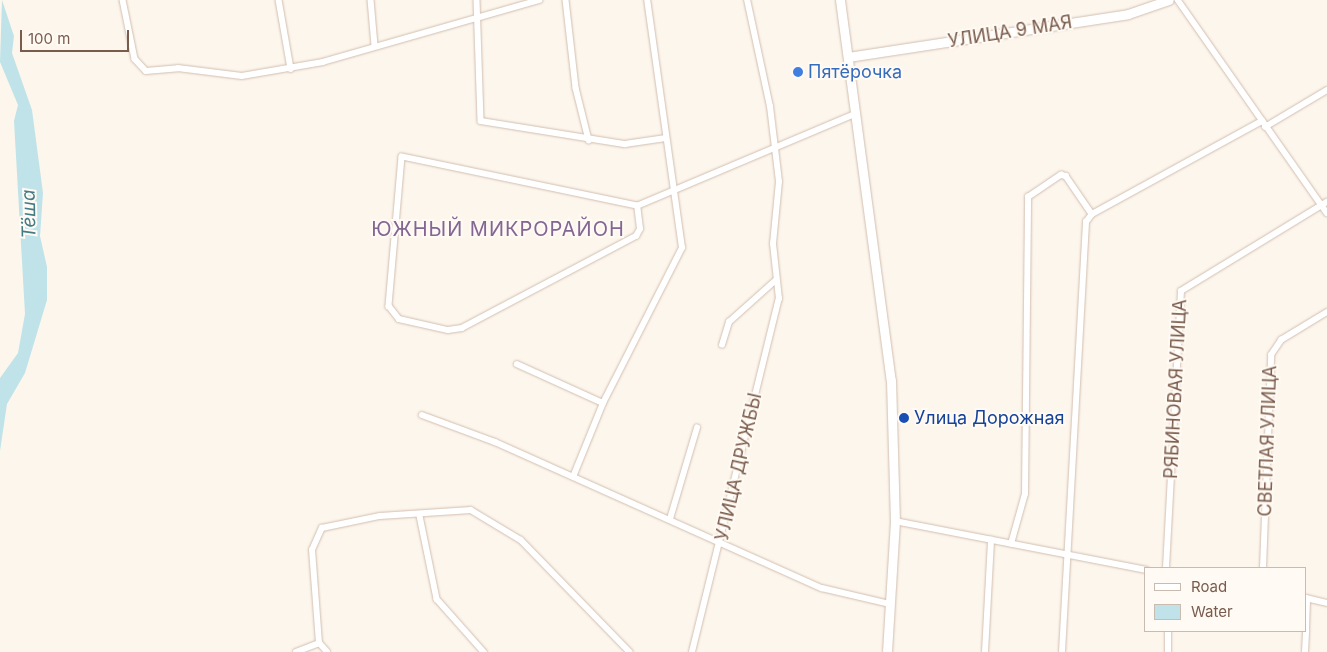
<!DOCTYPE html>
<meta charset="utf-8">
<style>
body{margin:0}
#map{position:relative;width:1327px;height:652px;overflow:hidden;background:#fdf6ec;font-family:Inter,sans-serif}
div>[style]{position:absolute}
.water>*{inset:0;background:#bfe3e8}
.roads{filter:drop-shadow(0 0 1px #d1beb0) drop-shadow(0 0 1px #d1beb0)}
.minor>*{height:5.5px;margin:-2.75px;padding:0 2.75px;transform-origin:2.75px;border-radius:2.75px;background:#fff}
.secondary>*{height:9px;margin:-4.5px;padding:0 4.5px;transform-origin:4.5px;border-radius:4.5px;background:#fff}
.dots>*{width:14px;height:14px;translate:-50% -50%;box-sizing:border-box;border:2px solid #fffaf3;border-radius:50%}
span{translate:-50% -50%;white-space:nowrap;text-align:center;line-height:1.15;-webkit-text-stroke:4px #fffaf3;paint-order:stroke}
.street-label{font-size:18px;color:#7a5c4d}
.shop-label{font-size:18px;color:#366cbe}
.left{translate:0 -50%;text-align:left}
.transit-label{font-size:18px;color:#164399}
.water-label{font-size:19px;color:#437c86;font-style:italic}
.quarter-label{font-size:20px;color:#846695;letter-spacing:1px}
.legend{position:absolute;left:1144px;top:567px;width:162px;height:65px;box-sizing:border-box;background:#fffaf3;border:1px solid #cabbb1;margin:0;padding:6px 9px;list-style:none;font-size:15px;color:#7a5c4d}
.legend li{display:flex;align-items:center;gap:10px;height:25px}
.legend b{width:25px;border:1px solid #cabbb1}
.scale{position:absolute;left:20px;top:30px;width:109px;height:22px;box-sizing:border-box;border:2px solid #7a5c4d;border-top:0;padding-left:6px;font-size:15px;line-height:18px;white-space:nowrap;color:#7a5c4d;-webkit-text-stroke:4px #fffaf3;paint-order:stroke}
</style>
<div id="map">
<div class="water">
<div style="clip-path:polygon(2px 0,14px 36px,12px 53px,32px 110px,43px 193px,40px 236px,47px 267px,47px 300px,25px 373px,7px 404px,0 451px,0 378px,18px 353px,25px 314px,14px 121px,18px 105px,0 62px)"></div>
</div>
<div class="roads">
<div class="minor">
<div style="left:123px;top:0;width:60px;rotate:78.5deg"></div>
<div style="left:135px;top:59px;width:16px;rotate:47deg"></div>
<div style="left:146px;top:71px;width:32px;rotate:-5deg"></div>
<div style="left:178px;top:68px;width:64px;rotate:7.1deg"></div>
<div style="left:242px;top:76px;width:82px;rotate:-9.8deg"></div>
<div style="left:323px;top:62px;width:225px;rotate:-16deg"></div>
<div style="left:279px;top:0;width:70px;rotate:80.1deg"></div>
<div style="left:371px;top:0;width:46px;rotate:85deg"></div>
<div style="left:477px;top:0;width:121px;rotate:88.1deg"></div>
<div style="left:481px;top:121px;width:146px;rotate:9.1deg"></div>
<div style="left:625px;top:144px;width:41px;rotate:-8.3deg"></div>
<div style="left:566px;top:0;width:89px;rotate:83.5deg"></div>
<div style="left:576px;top:88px;width:54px;rotate:76deg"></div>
<div style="left:1178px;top:0;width:260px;rotate:55deg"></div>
<div style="left:1265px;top:127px;width:72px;rotate:-30.8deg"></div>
<div style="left:637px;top:206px;width:240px;rotate:-168.2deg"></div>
<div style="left:402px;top:157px;width:150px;rotate:95deg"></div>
<div style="left:389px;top:306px;width:16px;rotate:52deg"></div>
<div style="left:399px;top:319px;width:50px;rotate:12.7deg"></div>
<div style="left:448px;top:330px;width:14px;rotate:-8deg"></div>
<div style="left:462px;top:328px;width:197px;rotate:-27.9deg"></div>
<div style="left:636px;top:236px;width:8px;rotate:-60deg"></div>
<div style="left:640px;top:229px;width:23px;rotate:-97deg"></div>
<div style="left:637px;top:206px;width:237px;rotate:-22.9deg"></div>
<div style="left:722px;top:345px;width:24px;rotate:-73deg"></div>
<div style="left:729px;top:322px;width:63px;rotate:-41.8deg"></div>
<div style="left:517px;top:364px;width:94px;rotate:24.4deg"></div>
<div style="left:422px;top:415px;width:78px;rotate:20.3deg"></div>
<div style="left:495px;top:442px;width:358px;rotate:24.1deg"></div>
<div style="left:822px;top:588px;width:70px;rotate:13.2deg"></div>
<div style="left:573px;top:477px;width:80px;rotate:-67.9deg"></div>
<div style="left:603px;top:403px;width:174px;rotate:-63deg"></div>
<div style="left:682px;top:248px;width:250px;rotate:-98deg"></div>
<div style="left:420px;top:516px;width:85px;rotate:78.4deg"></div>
<div style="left:437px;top:599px;width:71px;rotate:48.4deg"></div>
<div style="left:670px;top:519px;width:95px;rotate:-73.5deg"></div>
<div style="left:895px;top:521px;width:256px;rotate:11deg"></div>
<div style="left:1011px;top:544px;width:52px;rotate:-74.4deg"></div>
<div style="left:1025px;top:494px;width:297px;rotate:-89.4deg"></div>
<div style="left:1028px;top:197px;width:40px;rotate:-34deg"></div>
<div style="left:1061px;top:175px;width:5px;rotate:11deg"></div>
<div style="left:1066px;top:176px;width:46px;rotate:55.6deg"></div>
<div style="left:1166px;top:568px;width:277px;rotate:-86.9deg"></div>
<div style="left:1181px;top:291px;width:171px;rotate:-31.4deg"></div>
<div style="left:1263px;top:568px;width:213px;rotate:-87.8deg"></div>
<div style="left:1271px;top:355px;width:18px;rotate:-56deg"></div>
<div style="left:1281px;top:340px;width:54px;rotate:-31.3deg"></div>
<div style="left:1306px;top:598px;width:22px;rotate:13deg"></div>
<div style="left:1306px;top:629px;width:30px;rotate:-88deg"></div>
<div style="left:296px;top:652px;width:25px;rotate:-21deg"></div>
<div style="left:327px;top:652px;width:12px;rotate:-132deg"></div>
<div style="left:319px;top:643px;width:93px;rotate:-94.3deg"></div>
<div style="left:312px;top:550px;width:24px;rotate:-66deg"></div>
<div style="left:322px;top:528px;width:59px;rotate:-11.7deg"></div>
<div style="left:380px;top:516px;width:91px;rotate:-3.8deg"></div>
<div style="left:471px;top:510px;width:58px;rotate:31deg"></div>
<div style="left:521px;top:540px;width:156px;rotate:45.8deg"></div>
<div style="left:692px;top:652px;width:364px;rotate:-76.2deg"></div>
<div style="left:779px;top:299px;width:55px;rotate:-96.2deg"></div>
<div style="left:773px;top:244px;width:62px;rotate:-84.5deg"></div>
<div style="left:779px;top:182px;width:76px;rotate:-96.8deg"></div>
<div style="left:770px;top:107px;width:109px;rotate:-102.1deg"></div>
<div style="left:985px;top:652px;width:112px;rotate:-86.9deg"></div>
<div style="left:1062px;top:652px;width:431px;rotate:-86.8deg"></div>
<div style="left:1086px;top:222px;width:10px;rotate:-53deg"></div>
<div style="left:1092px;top:214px;width:194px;rotate:-28.7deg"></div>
<div style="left:1168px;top:652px;width:21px;rotate:-90deg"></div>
<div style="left:1305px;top:652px;width:21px;rotate:-87deg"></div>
</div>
<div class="secondary">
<div style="left:840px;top:0;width:383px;rotate:82.4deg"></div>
<div style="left:891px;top:380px;width:141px;rotate:88.4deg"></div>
<div style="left:895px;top:521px;width:131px;rotate:93.5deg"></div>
<div style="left:848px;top:57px;width:283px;rotate:-8.7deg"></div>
<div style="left:1128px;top:14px;width:43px;rotate:-18.9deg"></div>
</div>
</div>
<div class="dots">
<div style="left:798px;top:72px;background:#3f7fe0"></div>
<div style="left:904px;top:418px;background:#1a4fb4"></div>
</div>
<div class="street-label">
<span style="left:1010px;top:32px;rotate:-9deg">УЛИЦА 9 МАЯ</span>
<span style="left:1176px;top:389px;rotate:-87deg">РЯБИНОВАЯ УЛИЦА</span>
<span style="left:1268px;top:441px;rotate:-88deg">СВЕТЛАЯ УЛИЦА</span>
<span style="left:739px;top:467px;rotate:-77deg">УЛИЦА ДРУЖБЫ</span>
</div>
<div class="shop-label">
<span class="left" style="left:808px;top:72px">Пятёрочка</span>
</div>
<div class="transit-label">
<span class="left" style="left:914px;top:418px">Улица Дорожная</span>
</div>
<div class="water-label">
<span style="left:29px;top:214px;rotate:-91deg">Тёша</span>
</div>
<div class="quarter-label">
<span style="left:498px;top:229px">ЮЖНЫЙ МИКРОРАЙОН</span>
</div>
<ul class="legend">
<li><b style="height:6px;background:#fff"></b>Road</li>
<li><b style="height:14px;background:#bfe3e8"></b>Water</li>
</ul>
<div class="scale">100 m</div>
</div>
